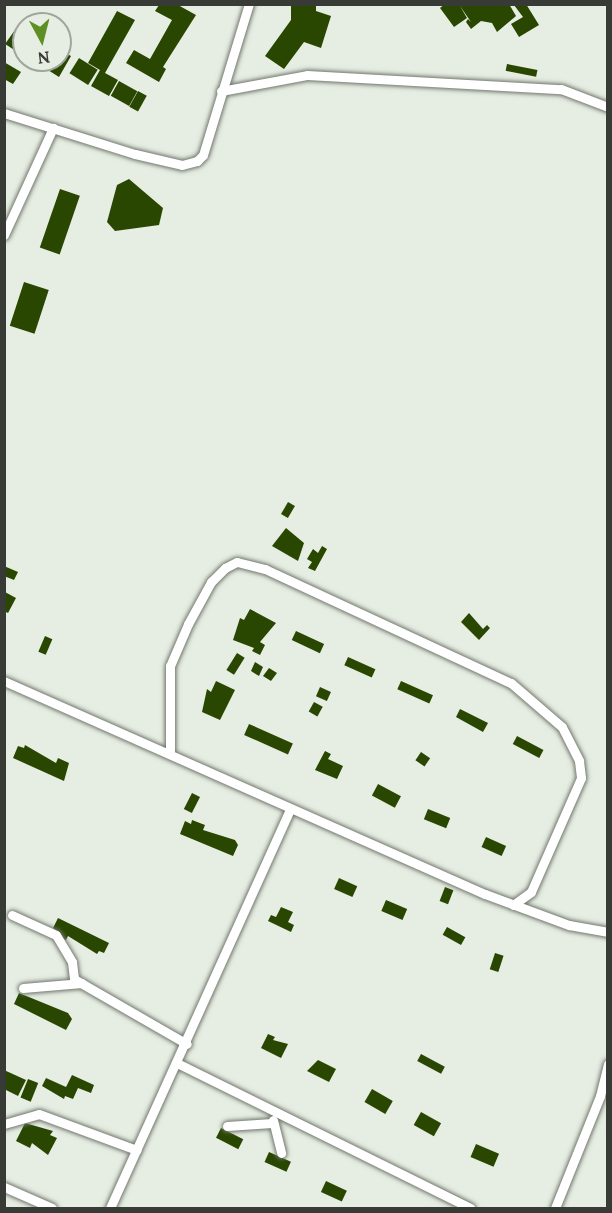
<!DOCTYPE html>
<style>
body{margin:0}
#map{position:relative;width:612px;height:1213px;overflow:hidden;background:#e6ede2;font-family:Lora,serif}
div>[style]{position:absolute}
.building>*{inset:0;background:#294700;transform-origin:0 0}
.roads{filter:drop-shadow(0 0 2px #72786e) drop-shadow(0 0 2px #72786e)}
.street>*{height:9px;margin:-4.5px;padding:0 4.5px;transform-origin:4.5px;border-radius:4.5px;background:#fff}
span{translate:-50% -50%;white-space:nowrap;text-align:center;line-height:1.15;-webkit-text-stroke:6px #e6ede2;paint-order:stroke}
.frame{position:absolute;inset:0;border:6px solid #383a36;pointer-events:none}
.north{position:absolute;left:12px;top:12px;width:60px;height:60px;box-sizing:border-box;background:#e6ede2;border:2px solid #a0a59d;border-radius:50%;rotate:173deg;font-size:16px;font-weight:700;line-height:24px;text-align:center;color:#383a36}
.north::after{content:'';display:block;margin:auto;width:21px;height:27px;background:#5e8e24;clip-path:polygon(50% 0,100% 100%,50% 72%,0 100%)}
</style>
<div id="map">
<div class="building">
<div style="clip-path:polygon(291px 4px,316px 4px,316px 11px,331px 16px,321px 48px,304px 42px,284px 69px,265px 56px,291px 20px)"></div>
<div style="clip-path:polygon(445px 4px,509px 4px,516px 16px,497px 32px,492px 23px,481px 21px,471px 29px,466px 22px,468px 19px,471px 22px,460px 6px,467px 18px,454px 27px,440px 8px)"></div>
<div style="clip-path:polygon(526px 4px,539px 25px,519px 37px,511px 24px,523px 17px,514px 5px)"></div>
<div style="clip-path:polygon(159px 5px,178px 5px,196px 15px,163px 67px,166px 69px,159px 82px,126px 63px,134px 50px,150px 59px,172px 20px,155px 11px)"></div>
<div style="clip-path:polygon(117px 11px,135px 20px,105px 73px,118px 80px,109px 96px,91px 86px,100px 70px,88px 63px)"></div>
<div style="clip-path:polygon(15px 30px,24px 35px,24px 56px,5px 44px)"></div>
<div style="clip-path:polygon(60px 50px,71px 56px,59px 77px,40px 65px,43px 60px,60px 60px)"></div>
<div style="left:79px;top:58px;width:22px;height:18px;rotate:32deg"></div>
<div style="clip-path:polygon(4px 62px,21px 72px,13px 84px,4px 79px)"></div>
<div style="left:507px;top:64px;width:31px;height:7px;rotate:11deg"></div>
<div style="left:119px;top:81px;width:21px;height:17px;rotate:29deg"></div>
<div style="left:138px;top:91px;width:10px;height:18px;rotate:29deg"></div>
<div style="clip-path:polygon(129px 179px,163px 208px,159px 225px,115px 231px,107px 222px,117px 185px)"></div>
<div style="left:60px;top:189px;width:21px;height:62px;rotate:19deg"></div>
<div style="left:24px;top:282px;width:26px;height:46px;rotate:18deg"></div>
<div style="left:288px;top:502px;width:8px;height:14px;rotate:30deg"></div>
<div style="clip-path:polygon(286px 528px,304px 543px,298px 561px,272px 546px)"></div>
<div style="clip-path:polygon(322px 546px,327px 549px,315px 571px,308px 568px,312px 562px,307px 559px,313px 549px,318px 553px)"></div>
<div style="clip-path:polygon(4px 566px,18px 572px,14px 580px,4px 576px)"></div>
<div style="clip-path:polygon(5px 592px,16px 598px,8px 613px,4px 611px)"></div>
<div style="clip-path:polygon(250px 609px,276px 623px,260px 642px,265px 645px,260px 655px,252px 651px,254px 648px,233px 640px,240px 618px,244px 620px)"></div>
<div style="clip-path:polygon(469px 613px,483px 629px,487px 625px,490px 628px,479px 640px,461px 622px)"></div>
<div style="left:296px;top:631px;width:31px;height:10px;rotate:25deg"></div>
<div style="left:45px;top:636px;width:8px;height:17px;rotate:23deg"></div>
<div style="left:237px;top:653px;width:9px;height:20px;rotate:32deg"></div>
<div style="left:348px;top:657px;width:30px;height:9px;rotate:24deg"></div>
<div style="clip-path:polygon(255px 662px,263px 667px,259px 676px,251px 671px)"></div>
<div style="clip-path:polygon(269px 668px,277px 673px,271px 681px,263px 676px)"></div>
<div style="clip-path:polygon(216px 681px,235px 690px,220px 720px,202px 712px,207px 689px,211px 692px)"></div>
<div style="left:401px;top:681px;width:35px;height:9px;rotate:24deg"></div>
<div style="left:320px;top:687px;width:12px;height:10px;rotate:24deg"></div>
<div style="left:314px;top:702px;width:10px;height:11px;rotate:29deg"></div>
<div style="clip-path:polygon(460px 709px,488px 723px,483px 732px,456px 717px)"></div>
<div style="left:249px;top:724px;width:48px;height:12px;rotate:24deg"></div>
<div style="left:517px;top:736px;width:30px;height:9px;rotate:28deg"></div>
<div style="clip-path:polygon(25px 745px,56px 763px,58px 758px,69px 763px,64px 781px,13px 758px,18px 746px,24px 748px)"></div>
<div style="clip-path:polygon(325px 751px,331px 754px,328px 759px,343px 766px,337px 779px,315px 770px)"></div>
<div style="left:421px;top:752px;width:11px;height:10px;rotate:34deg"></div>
<div style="left:378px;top:784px;width:26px;height:13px;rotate:28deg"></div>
<div style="left:192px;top:793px;width:9px;height:18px;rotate:27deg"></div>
<div style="left:428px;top:809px;width:24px;height:11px;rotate:22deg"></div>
<div style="clip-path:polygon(192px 820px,205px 825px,203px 830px,235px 840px,238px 845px,233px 856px,180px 834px,185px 821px,191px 824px)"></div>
<div style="left:486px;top:837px;width:22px;height:11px;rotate:24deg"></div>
<div style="left:339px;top:878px;width:20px;height:12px;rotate:24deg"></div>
<div style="left:445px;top:887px;width:9px;height:15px;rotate:21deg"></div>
<div style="left:386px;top:900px;width:23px;height:12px;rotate:23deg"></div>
<div style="clip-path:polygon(281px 907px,293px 912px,288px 922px,294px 925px,291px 932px,268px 921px,271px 915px,276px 917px)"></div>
<div style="clip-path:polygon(58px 918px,109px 943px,104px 953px,99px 951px,97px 954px,68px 936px,66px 940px,55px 935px,57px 931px,53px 928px)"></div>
<div style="left:447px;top:927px;width:21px;height:9px;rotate:29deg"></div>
<div style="left:495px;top:953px;width:9px;height:17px;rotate:18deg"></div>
<div style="clip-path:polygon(19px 993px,68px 1013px,72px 1019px,66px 1030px,14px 1004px)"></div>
<div style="clip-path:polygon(268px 1034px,275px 1037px,273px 1040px,288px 1044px,281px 1058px,261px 1048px)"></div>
<div style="left:421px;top:1054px;width:27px;height:8px;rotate:28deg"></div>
<div style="clip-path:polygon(318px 1060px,336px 1069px,329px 1082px,307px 1071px)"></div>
<div style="clip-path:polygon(4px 1070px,26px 1080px,18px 1096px,4px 1089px)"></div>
<div style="clip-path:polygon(72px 1075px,94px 1085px,91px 1093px,78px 1088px,73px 1099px,65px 1096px,64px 1099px,42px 1086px,46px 1078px,66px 1087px)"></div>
<div style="left:28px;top:1079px;width:11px;height:20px;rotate:22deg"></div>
<div style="left:372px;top:1089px;width:24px;height:15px;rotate:30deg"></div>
<div style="left:421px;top:1112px;width:23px;height:15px;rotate:29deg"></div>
<div style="clip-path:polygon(25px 1123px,53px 1131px,50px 1135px,57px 1138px,48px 1155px,32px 1143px,30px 1148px,16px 1141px)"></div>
<div style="left:221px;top:1128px;width:25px;height:11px;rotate:27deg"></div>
<div style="left:476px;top:1144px;width:25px;height:14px;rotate:23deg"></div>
<div style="left:269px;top:1152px;width:24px;height:11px;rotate:24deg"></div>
<div style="left:326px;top:1181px;width:23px;height:12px;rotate:25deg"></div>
</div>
<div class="roads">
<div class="street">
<div style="left:221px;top:91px;width:87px;rotate:-10.5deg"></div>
<div style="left:307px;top:75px;width:254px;rotate:3.2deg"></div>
<div style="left:561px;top:89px;width:50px;rotate:21deg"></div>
<div style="left:4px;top:113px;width:137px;rotate:17.4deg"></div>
<div style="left:135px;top:154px;width:48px;rotate:13.2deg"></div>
<div style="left:182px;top:165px;width:16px;rotate:-15deg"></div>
<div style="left:197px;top:161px;width:8px;rotate:-45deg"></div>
<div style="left:203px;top:155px;width:158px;rotate:-73.1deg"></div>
<div style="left:4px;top:235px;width:118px;rotate:-65.4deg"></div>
<div style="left:4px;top:681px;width:526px;rotate:23.89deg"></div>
<div style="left:485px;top:894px;width:90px;rotate:20.3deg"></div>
<div style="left:569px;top:925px;width:40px;rotate:10deg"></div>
<div style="left:170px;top:754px;width:88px;rotate:-90deg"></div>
<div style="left:170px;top:666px;width:46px;rotate:-66.8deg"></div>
<div style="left:188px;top:624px;width:48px;rotate:-61.3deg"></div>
<div style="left:211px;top:582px;width:20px;rotate:-45deg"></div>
<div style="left:225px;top:568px;width:13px;rotate:-27deg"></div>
<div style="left:237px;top:562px;width:29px;rotate:14deg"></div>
<div style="left:265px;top:569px;width:271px;rotate:24.9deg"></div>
<div style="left:511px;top:683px;width:67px;rotate:40.8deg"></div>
<div style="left:562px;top:727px;width:38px;rotate:63deg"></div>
<div style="left:579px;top:761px;width:17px;rotate:83deg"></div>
<div style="left:581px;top:778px;width:124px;rotate:113.7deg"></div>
<div style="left:531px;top:892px;width:22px;rotate:144deg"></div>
<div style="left:12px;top:915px;width:48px;rotate:24.4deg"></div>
<div style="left:56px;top:935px;width:31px;rotate:59deg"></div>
<div style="left:72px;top:962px;width:17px;rotate:83deg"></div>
<div style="left:74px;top:979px;width:130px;rotate:29.9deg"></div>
<div style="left:23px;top:988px;width:59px;rotate:-4.8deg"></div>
<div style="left:179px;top:1064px;width:325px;rotate:26.3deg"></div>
<div style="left:273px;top:1120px;width:34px;rotate:76deg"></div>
<div style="left:4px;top:1124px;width:36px;rotate:-16deg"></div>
<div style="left:39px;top:1114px;width:104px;rotate:20.2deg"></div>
<div style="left:227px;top:1126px;width:45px;rotate:-3.8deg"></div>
<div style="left:4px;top:1187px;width:52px;rotate:23.6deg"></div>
<div style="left:110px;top:1208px;width:437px;rotate:-65.7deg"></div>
<div style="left:555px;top:1208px;width:121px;rotate:-68.1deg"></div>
<div style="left:600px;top:1096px;width:33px;rotate:-76deg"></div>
</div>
</div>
<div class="frame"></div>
<div class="north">N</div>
</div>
